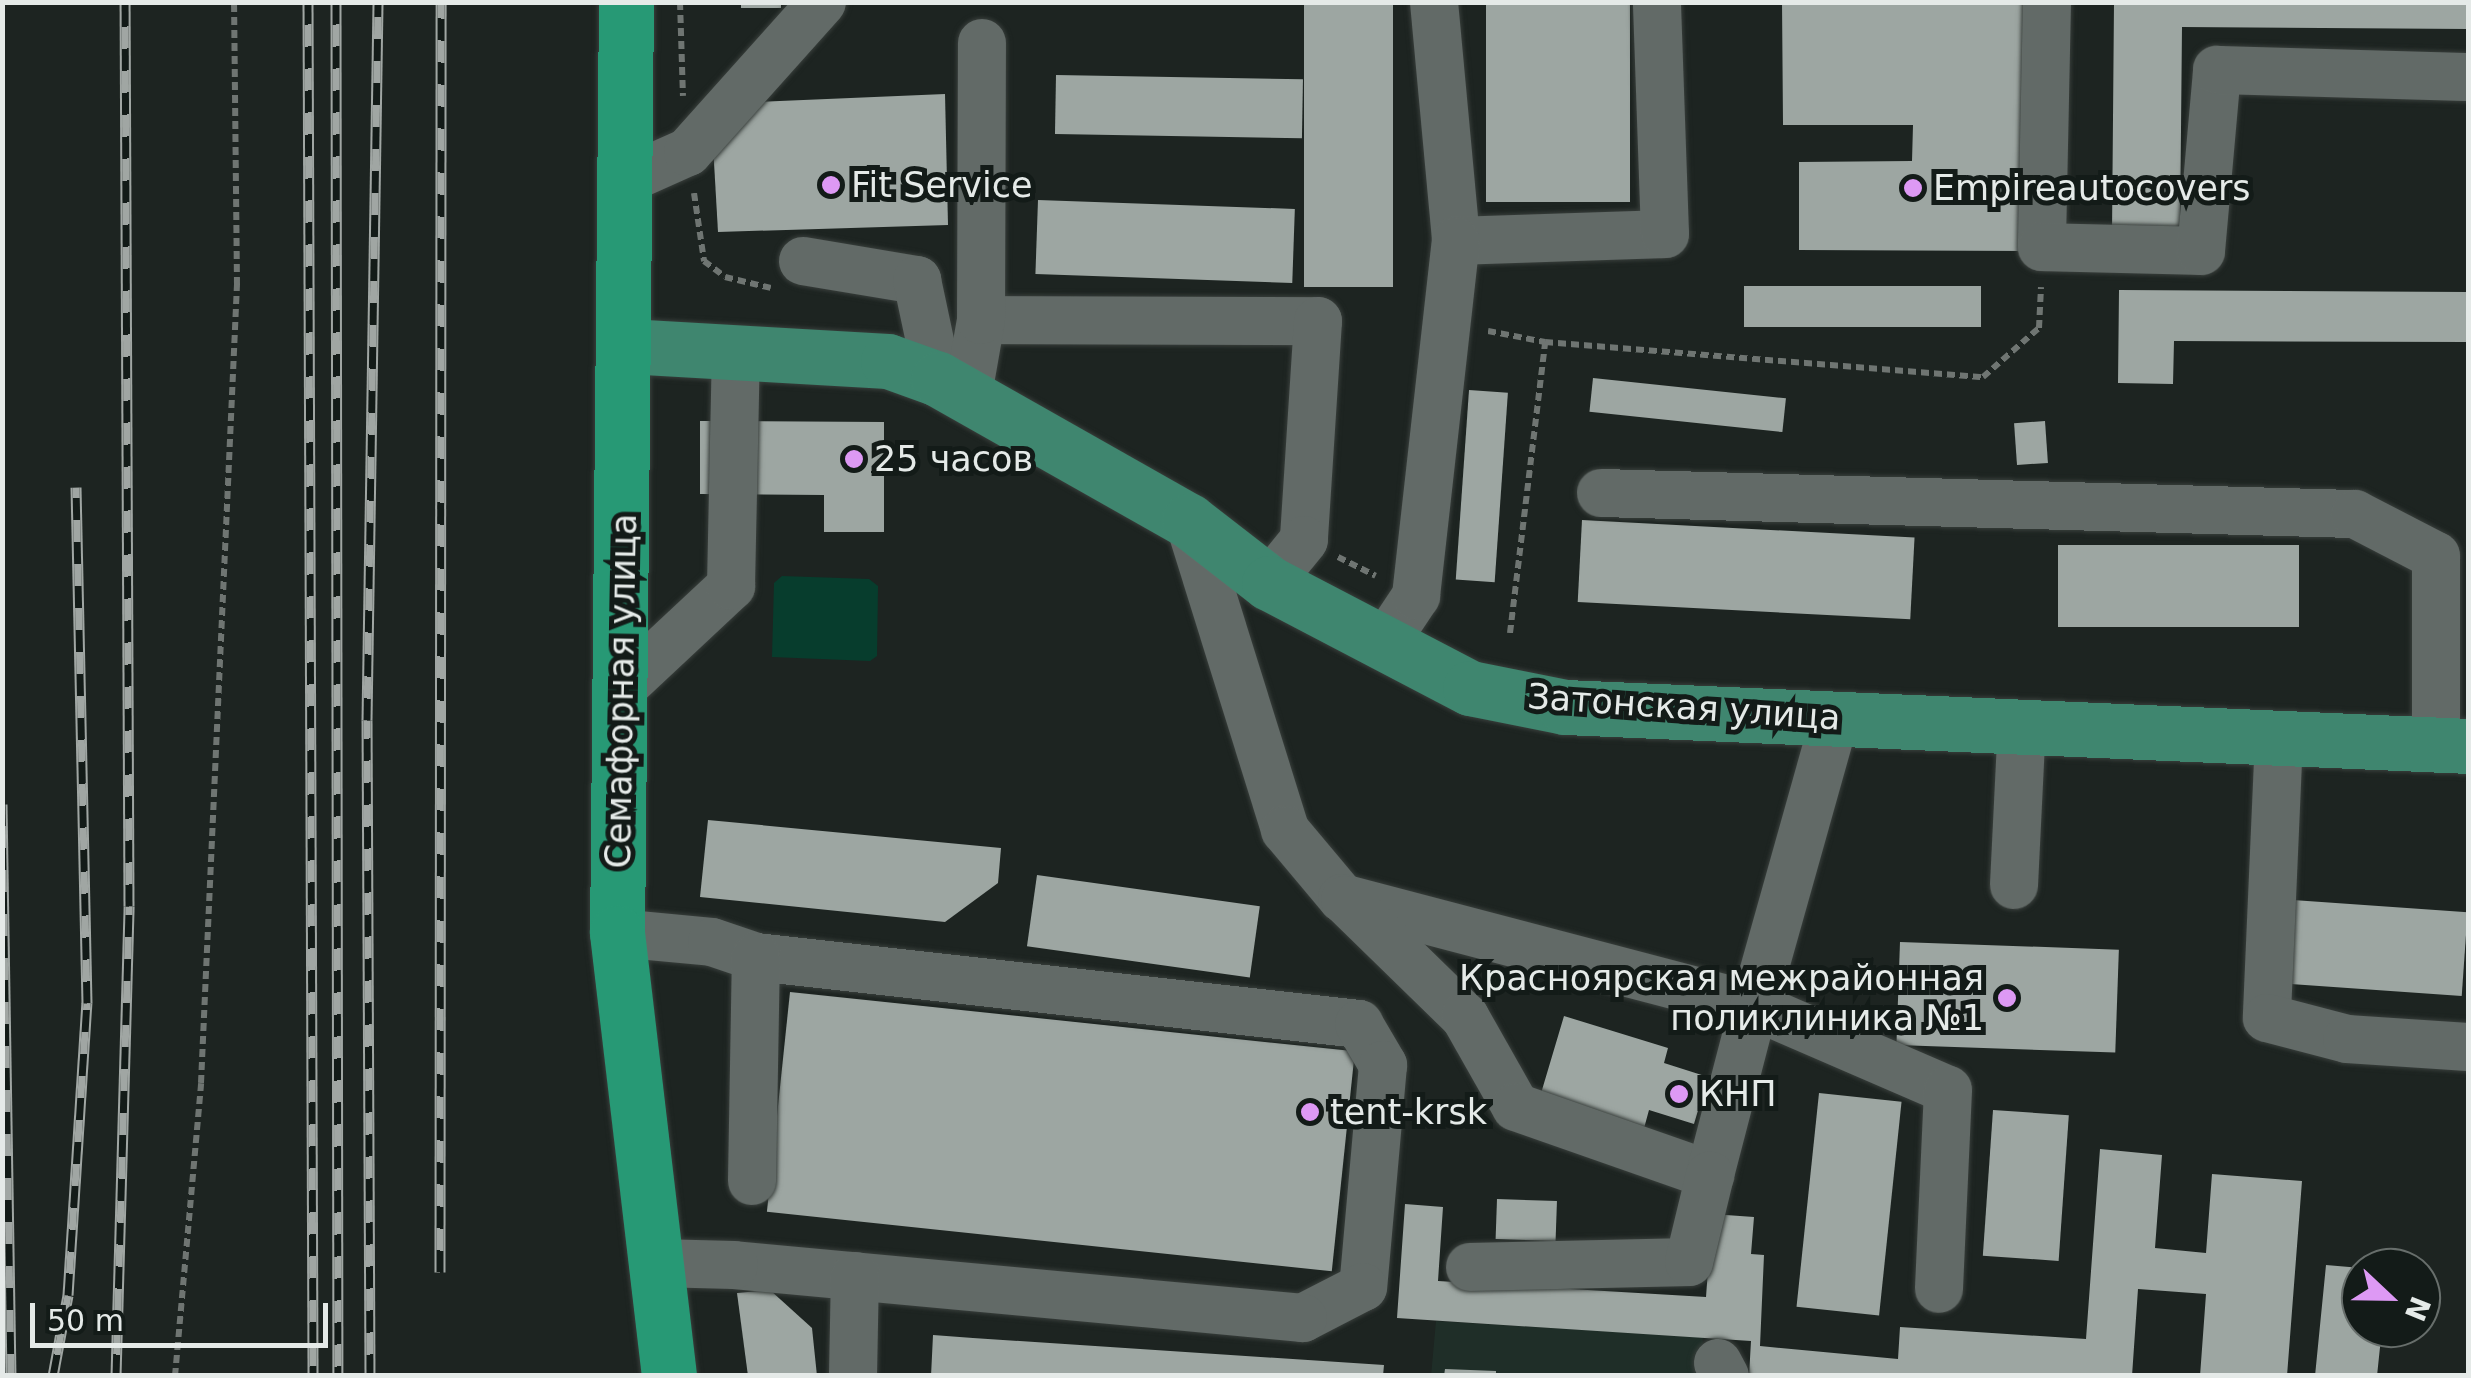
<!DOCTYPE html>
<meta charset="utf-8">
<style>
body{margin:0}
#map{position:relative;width:2471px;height:1378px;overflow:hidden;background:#1d2421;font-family:"DejaVu Sans",sans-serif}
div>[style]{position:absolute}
.built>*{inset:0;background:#1f2e28}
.green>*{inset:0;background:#073d2d}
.building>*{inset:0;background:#9da6a2;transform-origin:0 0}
.path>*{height:6px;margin-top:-3px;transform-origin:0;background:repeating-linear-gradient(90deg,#6f7572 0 8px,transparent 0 13px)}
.roads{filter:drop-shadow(0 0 2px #383e3b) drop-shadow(0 0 2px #383e3b)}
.minor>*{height:48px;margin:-24px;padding:0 24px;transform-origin:24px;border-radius:24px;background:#626a67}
.major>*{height:55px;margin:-27.5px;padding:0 27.5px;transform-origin:27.5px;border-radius:27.5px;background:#3f866f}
.highway>*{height:55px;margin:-27.5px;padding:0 27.5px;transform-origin:27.5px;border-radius:27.5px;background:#279975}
.rail>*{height:11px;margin-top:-5.5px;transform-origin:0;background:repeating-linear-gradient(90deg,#131b18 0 22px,#a0a6a3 0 44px);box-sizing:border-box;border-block:2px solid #a0a6a3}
.dots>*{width:28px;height:28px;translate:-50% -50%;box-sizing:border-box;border:5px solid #131b18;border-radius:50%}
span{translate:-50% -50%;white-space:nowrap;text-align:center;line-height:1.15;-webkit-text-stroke:10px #131b18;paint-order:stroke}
.poi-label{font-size:35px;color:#e5eae8}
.left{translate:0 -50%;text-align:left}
.right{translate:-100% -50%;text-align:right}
.street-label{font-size:35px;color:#e5eae8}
.frame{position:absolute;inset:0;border:5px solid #e5eae8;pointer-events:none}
.north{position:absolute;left:2341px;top:1248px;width:100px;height:100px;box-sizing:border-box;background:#131b18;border:2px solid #676e6b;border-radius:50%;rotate:112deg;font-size:28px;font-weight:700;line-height:40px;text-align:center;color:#e5eae8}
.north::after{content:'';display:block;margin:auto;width:35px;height:45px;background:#dd99f4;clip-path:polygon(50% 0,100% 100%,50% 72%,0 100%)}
.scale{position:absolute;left:30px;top:1303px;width:298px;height:45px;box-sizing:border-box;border:5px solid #e5eae8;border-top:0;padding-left:12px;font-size:30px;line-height:35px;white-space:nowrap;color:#e5eae8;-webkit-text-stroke:8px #131b18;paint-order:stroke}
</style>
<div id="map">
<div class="built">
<div style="clip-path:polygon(1436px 1321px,1703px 1337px,1701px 1375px,1431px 1376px)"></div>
</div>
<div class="green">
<div style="clip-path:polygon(782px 576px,869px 579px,878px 586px,877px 656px,870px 661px,772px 657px,774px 583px)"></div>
</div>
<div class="building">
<div style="left:741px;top:2px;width:40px;height:6px"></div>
<div style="left:1304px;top:2px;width:89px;height:285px"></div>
<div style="left:1486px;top:2px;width:144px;height:200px"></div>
<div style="clip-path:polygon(1782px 2px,2026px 2px,2027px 251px,1799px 250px,1799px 162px,1912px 161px,1913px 125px,1783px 125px)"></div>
<div style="clip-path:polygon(2114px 2px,2468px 2px,2468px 29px,2182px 27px,2180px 233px,2112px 232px)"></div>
<div style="left:1056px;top:75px;width:247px;height:59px;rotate:1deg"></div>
<div style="clip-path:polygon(945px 94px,948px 225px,718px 232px,713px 145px,759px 102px)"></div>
<div style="left:1038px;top:200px;width:257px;height:74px;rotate:2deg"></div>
<div style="left:1981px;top:286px;width:41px;height:237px;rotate:90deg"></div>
<div style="clip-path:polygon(2119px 290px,2468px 292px,2468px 342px,2174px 341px,2173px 384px,2118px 383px)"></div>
<div style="left:1593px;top:378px;width:194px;height:34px;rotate:6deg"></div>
<div style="left:1469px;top:390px;width:39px;height:190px;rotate:4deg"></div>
<div style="clip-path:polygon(700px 421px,884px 422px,884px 532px,824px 532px,824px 495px,700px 494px)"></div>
<div style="left:2045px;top:421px;width:42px;height:31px;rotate:86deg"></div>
<div style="left:1582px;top:520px;width:333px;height:82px;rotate:3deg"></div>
<div style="left:2058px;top:545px;width:241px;height:82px"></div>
<div style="clip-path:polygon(708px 820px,1001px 848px,998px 883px,945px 922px,700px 897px)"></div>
<div style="left:1037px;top:875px;width:225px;height:72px;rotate:8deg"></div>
<div style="left:2293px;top:900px;width:175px;height:84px;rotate:4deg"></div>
<div style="left:1900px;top:942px;width:219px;height:103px;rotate:2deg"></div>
<div style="left:790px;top:992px;width:568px;height:221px;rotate:6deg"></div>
<div style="clip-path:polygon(1564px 1016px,1668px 1048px,1664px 1063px,1708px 1077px,1694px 1124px,1649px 1110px,1643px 1132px,1539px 1100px)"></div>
<div style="left:1819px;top:1093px;width:83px;height:215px;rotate:6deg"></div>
<div style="left:1993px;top:1110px;width:76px;height:146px;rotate:4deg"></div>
<div style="clip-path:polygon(2100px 1149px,2162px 1155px,2155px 1248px,2206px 1253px,2212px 1174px,2302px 1181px,2287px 1376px,2200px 1376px,2206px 1294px,2138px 1289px,2132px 1376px,1749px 1376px,1751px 1341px,1397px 1318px,1405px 1204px,1443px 1207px,1438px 1281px,1706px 1297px,1712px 1214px,1754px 1217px,1751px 1254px,1764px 1255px,1760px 1346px,1898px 1359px,1900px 1327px,2086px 1339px)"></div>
<div style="left:1497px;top:1199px;width:60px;height:40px;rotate:2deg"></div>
<div style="clip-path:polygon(2326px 1265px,2361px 1268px,2361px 1328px,2382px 1328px,2377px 1376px,2315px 1376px)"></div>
<div style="clip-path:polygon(770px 1290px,812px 1328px,817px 1376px,748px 1376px,737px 1293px)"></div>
<div style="clip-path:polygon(933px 1335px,973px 1338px,1384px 1365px,1383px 1376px,931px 1376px)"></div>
<div style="clip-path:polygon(1445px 1369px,1496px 1371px,1496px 1376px,1444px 1376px)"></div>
</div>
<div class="path">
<div style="left:680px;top:2px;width:94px;rotate:88.2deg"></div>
<div style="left:694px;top:193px;width:69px;rotate:81.6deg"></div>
<div style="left:704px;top:261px;width:26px;rotate:37deg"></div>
<div style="left:725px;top:277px;width:47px;rotate:13.4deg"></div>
<div style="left:1488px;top:331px;width:58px;rotate:10.9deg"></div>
<div style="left:1338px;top:557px;width:42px;rotate:26.6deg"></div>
<div style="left:1510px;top:633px;width:293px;rotate:-83.1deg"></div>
<div style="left:1545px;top:342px;width:439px;rotate:4.6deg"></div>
<div style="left:1983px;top:377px;width:74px;rotate:-41.2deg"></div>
<div style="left:2039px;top:328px;width:41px;rotate:-87.2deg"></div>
<div style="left:175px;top:1376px;width:294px;rotate:-84.9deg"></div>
<div style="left:201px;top:1083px;width:799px;rotate:-87.42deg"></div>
<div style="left:237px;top:285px;width:283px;rotate:-90.6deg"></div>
</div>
<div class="roads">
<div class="minor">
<div style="left:1434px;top:2px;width:240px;rotate:84.7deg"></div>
<div style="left:1456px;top:241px;width:209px;rotate:-1.9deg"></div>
<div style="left:1665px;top:234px;width:232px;rotate:-92deg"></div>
<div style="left:2047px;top:2px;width:245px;rotate:91.2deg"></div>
<div style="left:2042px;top:247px;width:159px;rotate:1.4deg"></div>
<div style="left:2201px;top:251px;width:182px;rotate:-84.9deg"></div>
<div style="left:2217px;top:70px;width:251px;rotate:1.6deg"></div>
<div style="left:625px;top:180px;width:69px;rotate:-24deg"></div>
<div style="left:688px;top:152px;width:201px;rotate:-48.2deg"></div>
<div style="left:803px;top:261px;width:116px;rotate:9.5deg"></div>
<div style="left:917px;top:280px;width:101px;rotate:78deg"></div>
<div style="left:981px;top:320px;width:337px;rotate:0.2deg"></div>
<div style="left:1318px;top:321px;width:219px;rotate:93.7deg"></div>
<div style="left:1304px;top:540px;width:55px;rotate:129.1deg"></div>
<div style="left:968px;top:394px;width:75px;rotate:-80deg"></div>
<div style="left:981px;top:320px;width:277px;rotate:-89.8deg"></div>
<div style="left:1601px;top:493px;width:754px;rotate:1.6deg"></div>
<div style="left:2355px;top:514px;width:91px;rotate:27.4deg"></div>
<div style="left:2436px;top:556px;width:189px;rotate:90deg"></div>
<div style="left:1189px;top:521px;width:324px;rotate:72.7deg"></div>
<div style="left:1285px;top:830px;width:89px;rotate:50deg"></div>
<div style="left:1342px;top:898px;width:426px;rotate:14.7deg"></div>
<div style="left:1754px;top:1006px;width:300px;rotate:-74.3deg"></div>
<div style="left:1384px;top:644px;width:58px;rotate:-56.3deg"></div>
<div style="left:1416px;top:596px;width:357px;rotate:-83.6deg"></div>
<div style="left:621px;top:689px;width:151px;rotate:-43.1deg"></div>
<div style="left:731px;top:586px;width:234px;rotate:-88.8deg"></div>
<div style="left:2279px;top:738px;width:280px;rotate:92.5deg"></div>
<div style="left:2267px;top:1018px;width:83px;rotate:14.7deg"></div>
<div style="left:2347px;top:1039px;width:121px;rotate:3.8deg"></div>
<div style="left:2014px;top:885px;width:161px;rotate:-87.2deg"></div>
<div style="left:1345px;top:900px;width:168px;rotate:44.3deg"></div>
<div style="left:1465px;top:1017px;width:103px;rotate:60.5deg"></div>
<div style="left:1516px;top:1107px;width:206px;rotate:19.3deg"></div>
<div style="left:1710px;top:1175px;width:175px;rotate:-75.4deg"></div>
<div style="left:1754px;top:1006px;width:211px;rotate:23.4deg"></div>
<div style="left:1948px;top:1090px;width:199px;rotate:92.6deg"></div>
<div style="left:617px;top:933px;width:95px;rotate:5.4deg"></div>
<div style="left:712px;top:942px;width:46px;rotate:18.8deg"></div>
<div style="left:756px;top:957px;width:607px;rotate:6.34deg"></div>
<div style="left:1359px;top:1024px;width:48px;rotate:59.7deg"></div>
<div style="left:1383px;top:1065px;width:223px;rotate:95.1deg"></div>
<div style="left:1363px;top:1287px;width:68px;rotate:152.7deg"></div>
<div style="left:1303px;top:1318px;width:571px;rotate:-174.68deg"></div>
<div style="left:734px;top:1265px;width:77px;rotate:-178.5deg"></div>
<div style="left:752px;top:1181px;width:224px;rotate:-89deg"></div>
<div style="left:1470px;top:1267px;width:219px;rotate:-1.3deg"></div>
<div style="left:1689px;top:1262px;width:89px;rotate:-76.4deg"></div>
<div style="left:1718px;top:1363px;width:15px;rotate:62deg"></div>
<div style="left:853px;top:1376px;width:100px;rotate:-88.9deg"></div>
</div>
<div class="major">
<div style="left:627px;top:346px;width:261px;rotate:3.3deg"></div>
<div style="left:888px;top:361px;width:53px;rotate:19.8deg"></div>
<div style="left:938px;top:379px;width:288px;rotate:29.5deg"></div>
<div style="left:1189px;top:521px;width:101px;rotate:37.8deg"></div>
<div style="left:1269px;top:583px;width:227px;rotate:27.6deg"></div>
<div style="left:1470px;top:688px;width:97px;rotate:11.3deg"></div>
<div style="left:1565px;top:707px;width:904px;rotate:2.47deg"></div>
</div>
<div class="highway">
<div style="left:626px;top:2px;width:931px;rotate:90.55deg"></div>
<div style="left:617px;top:933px;width:446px;rotate:83.3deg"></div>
</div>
</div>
<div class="rail">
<div style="left:308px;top:2px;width:1374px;rotate:89.79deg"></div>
<div style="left:336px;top:2px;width:1374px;rotate:89.92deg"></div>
<div style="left:2px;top:804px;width:572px;rotate:89.1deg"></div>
<div style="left:440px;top:1272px;width:1270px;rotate:-89.95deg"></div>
<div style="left:53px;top:1376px;width:82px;rotate:-79.5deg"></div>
<div style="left:68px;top:1295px;width:293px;rotate:-86.3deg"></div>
<div style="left:87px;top:1003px;width:516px;rotate:-91.22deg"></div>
<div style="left:116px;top:1376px;width:470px;rotate:-88.4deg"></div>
<div style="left:129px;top:906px;width:904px;rotate:-90.25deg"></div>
<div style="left:370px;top:1376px;width:656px;rotate:-90.26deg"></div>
<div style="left:367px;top:720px;width:718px;rotate:-89.12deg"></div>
</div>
<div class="dots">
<div style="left:831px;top:185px;background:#dd99f4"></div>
<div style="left:1913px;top:188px;background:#dd99f4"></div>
<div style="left:854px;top:459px;background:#dd99f4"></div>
<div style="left:2007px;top:998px;background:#dd99f4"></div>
<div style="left:1679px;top:1094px;background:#dd99f4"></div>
<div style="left:1310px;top:1112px;background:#dd99f4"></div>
</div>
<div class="poi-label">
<span class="left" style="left:851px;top:185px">Fit Service</span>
<span class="left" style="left:1933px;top:188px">Empireautocovers</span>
<span class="left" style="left:874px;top:459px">25 часов</span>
<span class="right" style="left:1984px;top:998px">Красноярская межрайонная<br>поликлиника №1</span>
<span class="left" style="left:1699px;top:1094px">КНП</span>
<span class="left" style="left:1330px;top:1112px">tent-krsk</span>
</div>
<div class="street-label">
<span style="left:621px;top:691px;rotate:-89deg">Семафорная улица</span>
<span style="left:1684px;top:707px;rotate:4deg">Затонская улица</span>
</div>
<div class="frame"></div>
<div class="north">N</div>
<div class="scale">50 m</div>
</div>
